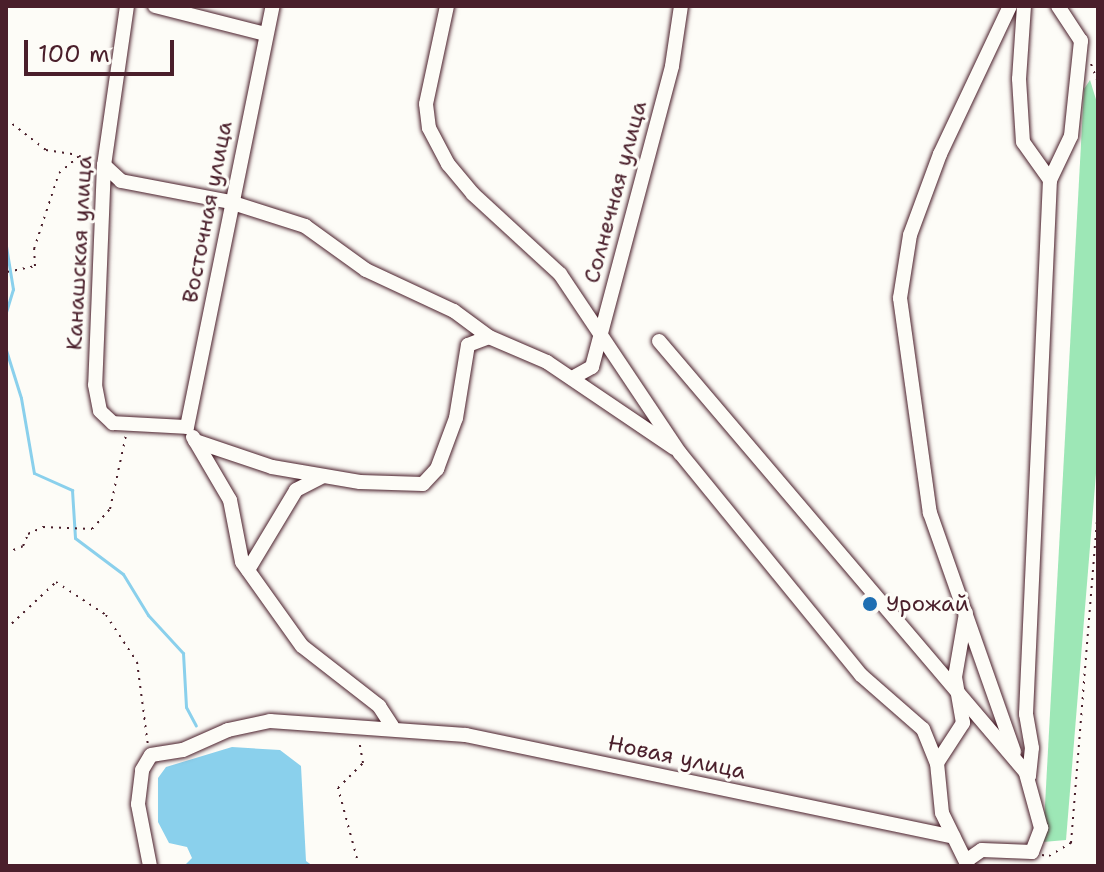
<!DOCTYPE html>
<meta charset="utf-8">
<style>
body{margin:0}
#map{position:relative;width:1104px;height:872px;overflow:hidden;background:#fdfcf7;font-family:"Shantell Sans",sans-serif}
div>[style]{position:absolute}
.green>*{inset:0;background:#9de7b6}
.water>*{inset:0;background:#8ad0ec}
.stream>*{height:3px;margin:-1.5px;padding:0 1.5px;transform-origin:1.5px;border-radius:1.5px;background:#8ad0ec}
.path>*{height:2px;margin-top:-1px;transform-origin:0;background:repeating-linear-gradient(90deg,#4a1f2b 0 2px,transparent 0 8px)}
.roads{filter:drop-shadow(0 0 2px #4a1f2b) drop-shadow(0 0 2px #4a1f2b)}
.minor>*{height:14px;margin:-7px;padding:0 7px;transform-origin:7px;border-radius:7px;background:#fdfcf7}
.dots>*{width:22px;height:22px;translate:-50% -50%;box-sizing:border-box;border:4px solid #fdfcf7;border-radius:50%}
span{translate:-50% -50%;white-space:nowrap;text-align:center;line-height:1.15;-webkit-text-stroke:6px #fdfcf7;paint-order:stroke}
.street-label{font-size:22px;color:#4a1f2b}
.poi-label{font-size:22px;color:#4a1f2b}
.left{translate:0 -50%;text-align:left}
.frame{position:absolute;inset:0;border:8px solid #4a1f2b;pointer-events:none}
.scale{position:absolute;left:24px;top:40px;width:150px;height:36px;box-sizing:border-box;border:4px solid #4a1f2b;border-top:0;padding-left:10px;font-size:24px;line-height:28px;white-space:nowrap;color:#4a1f2b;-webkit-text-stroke:6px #fdfcf7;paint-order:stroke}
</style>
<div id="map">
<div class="green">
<div style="clip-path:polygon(1090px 80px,1098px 106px,1098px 449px,1066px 840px,1043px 842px,1084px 89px)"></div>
</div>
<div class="water">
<div style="clip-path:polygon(232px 747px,280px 750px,301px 766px,306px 861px,313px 866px,184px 866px,192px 858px,187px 847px,169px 843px,158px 822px,158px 778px,166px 767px)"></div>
</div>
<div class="stream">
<div style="left:6px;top:246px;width:44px;rotate:80.8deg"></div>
<div style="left:13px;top:289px;width:24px;rotate:107deg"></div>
<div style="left:6px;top:350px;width:50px;rotate:72.6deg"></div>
<div style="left:21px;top:398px;width:76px;rotate:80.2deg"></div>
<div style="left:34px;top:473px;width:42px;rotate:24.1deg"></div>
<div style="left:72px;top:490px;width:48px;rotate:86.4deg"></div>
<div style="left:75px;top:538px;width:60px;rotate:36.9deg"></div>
<div style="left:123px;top:574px;width:48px;rotate:58.6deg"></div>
<div style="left:148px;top:615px;width:52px;rotate:47.4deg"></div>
<div style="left:183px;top:653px;width:54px;rotate:86.8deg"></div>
<div style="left:186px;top:707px;width:21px;rotate:62deg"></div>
</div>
<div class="path">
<div style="left:1091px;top:64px;width:19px;rotate:69deg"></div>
<div style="left:6px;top:119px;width:51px;rotate:37.8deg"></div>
<div style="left:46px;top:150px;width:31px;rotate:9deg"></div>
<div style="left:7px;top:272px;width:29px;rotate:-12deg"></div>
<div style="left:35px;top:266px;width:17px;rotate:-93deg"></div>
<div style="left:34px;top:249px;width:80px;rotate:-71.8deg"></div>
<div style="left:59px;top:173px;width:26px;rotate:-40deg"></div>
<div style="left:79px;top:156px;width:14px;rotate:17deg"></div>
<div style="left:6px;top:553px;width:18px;rotate:-22deg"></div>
<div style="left:23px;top:546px;width:13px;rotate:-67deg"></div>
<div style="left:28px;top:534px;width:17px;rotate:-25deg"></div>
<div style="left:43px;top:527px;width:49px;rotate:2.3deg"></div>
<div style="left:92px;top:529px;width:27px;rotate:-48deg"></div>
<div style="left:110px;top:509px;width:76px;rotate:-77.8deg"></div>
<div style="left:6px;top:629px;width:69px;rotate:-43.2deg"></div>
<div style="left:56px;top:582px;width:60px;rotate:33.4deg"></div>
<div style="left:106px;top:615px;width:56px;rotate:56.6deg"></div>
<div style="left:137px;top:662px;width:84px;rotate:82.5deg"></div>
<div style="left:1042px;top:855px;width:7px;rotate:8deg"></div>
<div style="left:1049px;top:856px;width:26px;rotate:-31deg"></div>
<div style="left:1071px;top:843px;width:334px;rotate:-85.4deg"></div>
<div style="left:359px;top:866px;width:81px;rotate:-105.1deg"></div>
<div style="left:338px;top:788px;width:35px;rotate:-45deg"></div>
<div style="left:363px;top:763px;width:23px;rotate:-100deg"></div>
</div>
<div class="roads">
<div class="minor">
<div style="left:127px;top:6px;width:161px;rotate:98.2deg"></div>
<div style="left:104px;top:165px;width:220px;rotate:92.3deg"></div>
<div style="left:95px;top:385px;width:26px;rotate:79deg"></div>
<div style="left:100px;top:411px;width:18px;rotate:43deg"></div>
<div style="left:113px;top:423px;width:74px;rotate:3.1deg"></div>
<div style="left:155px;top:6px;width:114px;rotate:14.2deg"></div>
<div style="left:447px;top:6px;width:100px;rotate:102.1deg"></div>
<div style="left:426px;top:104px;width:24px;rotate:83deg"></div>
<div style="left:429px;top:128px;width:41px;rotate:62.2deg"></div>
<div style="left:448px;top:164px;width:39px;rotate:50deg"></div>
<div style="left:473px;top:194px;width:118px;rotate:42.6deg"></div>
<div style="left:560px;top:274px;width:216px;rotate:56.2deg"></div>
<div style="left:680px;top:453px;width:286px;rotate:50.8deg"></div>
<div style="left:861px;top:675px;width:82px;rotate:41.1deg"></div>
<div style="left:923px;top:729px;width:37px;rotate:68deg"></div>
<div style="left:937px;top:763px;width:50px;rotate:84.3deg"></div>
<div style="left:942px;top:813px;width:59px;rotate:63.9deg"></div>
<div style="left:1010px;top:6px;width:164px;rotate:115.3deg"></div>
<div style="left:940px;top:154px;width:86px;rotate:110.3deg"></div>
<div style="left:910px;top:235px;width:64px;rotate:99deg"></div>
<div style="left:900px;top:298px;width:217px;rotate:82.1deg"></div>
<div style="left:930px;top:513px;width:253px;rotate:70.6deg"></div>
<div style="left:1024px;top:6px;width:73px;rotate:93.9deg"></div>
<div style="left:1019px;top:79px;width:63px;rotate:86.4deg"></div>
<div style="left:1023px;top:142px;width:47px;rotate:54.6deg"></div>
<div style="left:104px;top:165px;width:23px;rotate:43deg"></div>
<div style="left:121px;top:181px;width:111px;rotate:10.9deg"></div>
<div style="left:230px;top:202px;width:79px;rotate:17.7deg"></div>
<div style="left:305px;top:226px;width:75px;rotate:35.8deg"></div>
<div style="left:366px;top:270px;width:97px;rotate:25deg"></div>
<div style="left:454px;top:311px;width:44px;rotate:36.6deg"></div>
<div style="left:489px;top:337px;width:63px;rotate:23.3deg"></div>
<div style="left:547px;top:362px;width:153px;rotate:34.1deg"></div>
<div style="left:659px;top:341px;width:571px;rotate:49.62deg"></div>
<div style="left:1029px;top:776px;width:28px;rotate:-84deg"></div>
<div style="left:1032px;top:748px;width:35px;rotate:-100deg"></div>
<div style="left:1026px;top:714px;width:535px;rotate:-87.43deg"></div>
<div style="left:1050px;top:180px;width:49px;rotate:-64.5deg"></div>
<div style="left:1071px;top:136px;width:96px;rotate:-84deg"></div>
<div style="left:1081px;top:41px;width:42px;rotate:-123.3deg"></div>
<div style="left:572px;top:378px;width:23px;rotate:-29deg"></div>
<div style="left:592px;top:367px;width:311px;rotate:-75.1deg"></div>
<div style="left:672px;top:66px;width:61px;rotate:-81.5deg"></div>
<div style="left:187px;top:427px;width:430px;rotate:-78.5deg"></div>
<div style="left:193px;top:437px;width:73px;rotate:59.6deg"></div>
<div style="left:230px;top:500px;width:63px;rotate:79deg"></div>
<div style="left:242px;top:562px;width:103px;rotate:54.5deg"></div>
<div style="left:302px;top:646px;width:98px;rotate:37.9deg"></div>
<div style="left:379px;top:706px;width:24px;rotate:57deg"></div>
<div style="left:195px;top:441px;width:81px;rotate:18.7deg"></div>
<div style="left:272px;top:467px;width:89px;rotate:9.7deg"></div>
<div style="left:360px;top:482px;width:63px;rotate:1.8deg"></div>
<div style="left:423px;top:484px;width:21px;rotate:-47deg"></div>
<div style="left:437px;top:469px;width:54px;rotate:-69.6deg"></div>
<div style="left:456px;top:418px;width:74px;rotate:-80.7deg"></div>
<div style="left:468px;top:345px;width:22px;rotate:-21deg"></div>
<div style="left:248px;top:570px;width:93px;rotate:-59deg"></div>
<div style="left:296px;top:490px;width:30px;rotate:-27deg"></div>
<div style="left:937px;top:763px;width:48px;rotate:-57deg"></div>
<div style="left:963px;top:723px;width:47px;rotate:-99.9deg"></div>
<div style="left:955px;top:677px;width:65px;rotate:-80.2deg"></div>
<div style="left:966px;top:861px;width:19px;rotate:-35deg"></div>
<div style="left:982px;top:850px;width:50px;rotate:2.3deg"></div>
<div style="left:1032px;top:852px;width:26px;rotate:-69deg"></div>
<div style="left:1041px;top:828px;width:60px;rotate:-105.4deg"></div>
<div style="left:150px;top:866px;width:63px;rotate:-101deg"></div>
<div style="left:138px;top:804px;width:34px;rotate:-83deg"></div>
<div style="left:142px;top:770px;width:17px;rotate:-59deg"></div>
<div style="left:151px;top:755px;width:32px;rotate:-9deg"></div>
<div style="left:183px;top:750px;width:49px;rotate:-24deg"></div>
<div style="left:228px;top:730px;width:43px;rotate:-12.1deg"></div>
<div style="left:270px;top:721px;width:196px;rotate:4.1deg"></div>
<div style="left:466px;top:735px;width:498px;rotate:11.8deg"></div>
</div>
</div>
<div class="dots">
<div style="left:870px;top:604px;background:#1f6fb2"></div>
</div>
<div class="street-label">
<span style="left:615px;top:192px;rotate:-75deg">Солнечная улица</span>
<span style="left:207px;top:212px;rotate:-79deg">Восточная улица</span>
<span style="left:79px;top:253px;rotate:-87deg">Канашская улица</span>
<span style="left:677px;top:757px;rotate:12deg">Новая улица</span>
</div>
<div class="poi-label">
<span class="left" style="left:886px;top:604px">Урожай</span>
</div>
<div class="frame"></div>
<div class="scale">100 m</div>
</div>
